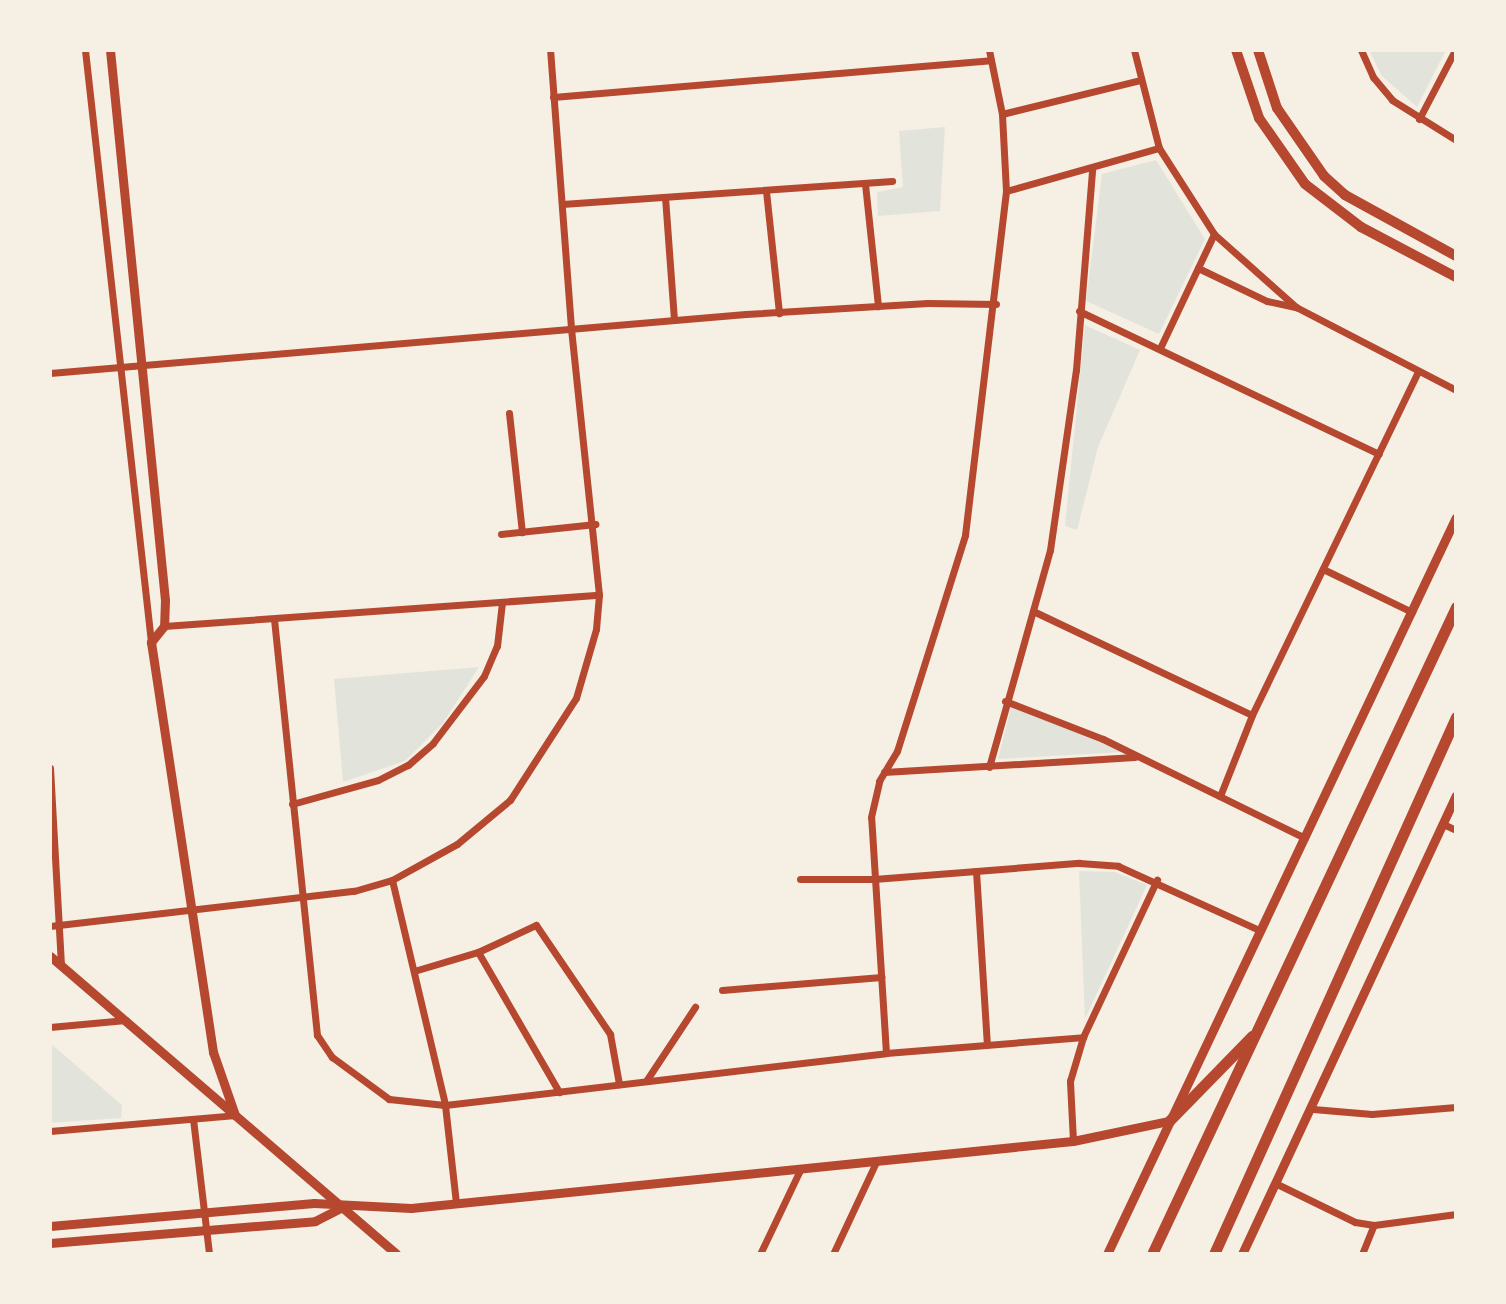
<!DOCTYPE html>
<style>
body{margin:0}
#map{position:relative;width:1506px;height:1304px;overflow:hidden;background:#f6efe4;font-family:"PT Serif",serif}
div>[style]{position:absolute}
.green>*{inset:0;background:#e2e4dc}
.minor>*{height:7px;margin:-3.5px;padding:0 3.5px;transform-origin:3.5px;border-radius:3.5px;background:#b5482f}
.tertiary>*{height:9px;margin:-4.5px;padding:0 4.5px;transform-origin:4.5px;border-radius:4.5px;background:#b5482f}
.secondary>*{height:10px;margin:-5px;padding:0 5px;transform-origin:5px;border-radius:5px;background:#b5482f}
.primary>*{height:11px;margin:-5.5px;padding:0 5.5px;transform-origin:5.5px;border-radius:5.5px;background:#b5482f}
span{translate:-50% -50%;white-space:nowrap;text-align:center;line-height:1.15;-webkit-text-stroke:8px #f6efe4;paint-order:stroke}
.frame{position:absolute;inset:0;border:52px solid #f6efe4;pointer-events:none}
</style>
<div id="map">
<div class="green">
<div style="clip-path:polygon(1369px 50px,1446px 50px,1417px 107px,1382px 76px)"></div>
<div style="clip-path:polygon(945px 127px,940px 211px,878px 216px,877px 192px,903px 187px,899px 131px)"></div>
<div style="clip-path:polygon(1156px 160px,1205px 239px,1159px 334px,1086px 301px,1102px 174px)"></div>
<div style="clip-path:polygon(1085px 325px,1140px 350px,1098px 447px,1077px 530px,1065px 526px)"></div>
<div style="clip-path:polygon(479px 667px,443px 723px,405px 761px,343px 782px,334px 679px)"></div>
<div style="clip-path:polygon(1011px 707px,1102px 743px,1123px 752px,998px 759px)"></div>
<div style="clip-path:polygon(1079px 871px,1115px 872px,1147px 885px,1085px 1019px)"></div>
<div style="clip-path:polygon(50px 1043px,122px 1105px,121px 1118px,50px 1123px)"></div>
</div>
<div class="minor">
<div style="left:85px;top:50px;width:596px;rotate:83.64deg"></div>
<div style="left:1134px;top:50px;width:101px;rotate:75.7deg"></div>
<div style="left:1159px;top:148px;width:102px;rotate:57.4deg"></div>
<div style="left:1214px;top:234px;width:110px;rotate:41.7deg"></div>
<div style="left:1296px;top:307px;width:180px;rotate:27.4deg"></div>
<div style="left:1361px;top:50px;width:30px;rotate:66deg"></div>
<div style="left:1373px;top:77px;width:30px;rotate:50deg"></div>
<div style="left:1392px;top:100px;width:75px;rotate:32deg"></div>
<div style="left:553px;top:97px;width:439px;rotate:-4.8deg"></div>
<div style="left:1002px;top:114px;width:142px;rotate:-13.8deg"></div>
<div style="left:1419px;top:119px;width:78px;rotate:-62.4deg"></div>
<div style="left:865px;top:184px;width:123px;rotate:83.9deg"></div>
<div style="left:766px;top:191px;width:123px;rotate:83.9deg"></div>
<div style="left:1006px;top:191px;width:159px;rotate:-15.7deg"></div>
<div style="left:665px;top:197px;width:123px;rotate:85.8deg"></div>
<div style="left:562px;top:204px;width:331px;rotate:-4deg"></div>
<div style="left:1198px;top:268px;width:76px;rotate:25.6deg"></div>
<div style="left:1267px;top:301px;width:30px;rotate:12deg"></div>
<div style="left:1079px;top:311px;width:332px;rotate:25.5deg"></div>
<div style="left:1161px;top:346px;width:124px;rotate:-64.7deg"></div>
<div style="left:50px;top:373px;width:698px;rotate:-4.85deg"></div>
<div style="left:746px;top:314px;width:182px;rotate:-3.5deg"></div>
<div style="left:928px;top:303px;width:68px;rotate:0.8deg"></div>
<div style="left:509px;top:413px;width:120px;rotate:83.8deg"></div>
<div style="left:501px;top:534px;width:95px;rotate:-6.1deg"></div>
<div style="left:1323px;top:569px;width:99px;rotate:25.8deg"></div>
<div style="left:1033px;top:611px;width:242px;rotate:25.4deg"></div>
<div style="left:274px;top:619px;width:418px;rotate:84.1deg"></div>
<div style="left:317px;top:1035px;width:27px;rotate:56deg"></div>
<div style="left:332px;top:1057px;width:71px;rotate:36.4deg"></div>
<div style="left:389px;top:1099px;width:56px;rotate:6.1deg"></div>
<div style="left:445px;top:1105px;width:444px;rotate:-6.7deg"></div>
<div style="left:886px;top:1053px;width:198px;rotate:-4.6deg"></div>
<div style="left:164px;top:626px;width:436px;rotate:-4.1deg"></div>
<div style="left:1005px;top:701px;width:105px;rotate:21.2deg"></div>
<div style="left:1103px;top:739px;width:225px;rotate:26.1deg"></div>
<div style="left:989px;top:767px;width:225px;rotate:-74.3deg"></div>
<div style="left:1050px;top:550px;width:182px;rotate:-81.8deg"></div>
<div style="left:1076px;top:370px;width:201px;rotate:-85.4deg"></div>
<div style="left:50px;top:768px;width:197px;rotate:86.8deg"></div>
<div style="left:884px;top:772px;width:251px;rotate:-3.4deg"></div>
<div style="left:1220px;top:796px;width:87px;rotate:-68.4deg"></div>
<div style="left:1252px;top:715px;width:382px;rotate:-64.2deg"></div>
<div style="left:292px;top:804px;width:89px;rotate:-15.6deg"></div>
<div style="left:378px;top:780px;width:34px;rotate:-27deg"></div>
<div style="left:408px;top:765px;width:33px;rotate:-41deg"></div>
<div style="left:433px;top:743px;width:84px;rotate:-52.7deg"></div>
<div style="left:484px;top:676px;width:33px;rotate:-67deg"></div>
<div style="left:497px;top:646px;width:44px;rotate:-83.5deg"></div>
<div style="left:1443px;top:824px;width:14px;rotate:25deg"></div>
<div style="left:976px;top:871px;width:174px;rotate:86.4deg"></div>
<div style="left:800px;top:879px;width:74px"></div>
<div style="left:874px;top:879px;width:206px;rotate:-4.5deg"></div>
<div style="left:1079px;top:863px;width:39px;rotate:4deg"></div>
<div style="left:1118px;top:866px;width:157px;rotate:24.4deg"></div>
<div style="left:392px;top:880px;width:231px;rotate:76.7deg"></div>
<div style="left:445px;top:1105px;width:99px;rotate:83.6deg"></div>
<div style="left:50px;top:926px;width:306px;rotate:-6.6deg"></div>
<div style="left:354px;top:891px;width:40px;rotate:-16deg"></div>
<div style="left:392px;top:880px;width:74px;rotate:-29deg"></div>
<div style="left:457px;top:844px;width:69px;rotate:-39.7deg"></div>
<div style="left:510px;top:800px;width:121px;rotate:-57.1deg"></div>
<div style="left:576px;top:698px;width:72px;rotate:-73.8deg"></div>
<div style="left:596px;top:629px;width:34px;rotate:-85deg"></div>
<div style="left:599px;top:595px;width:268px;rotate:-96deg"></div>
<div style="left:571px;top:328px;width:279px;rotate:-94.3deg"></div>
<div style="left:478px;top:952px;width:162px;rotate:59.9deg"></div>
<div style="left:414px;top:971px;width:67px;rotate:-16.5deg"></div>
<div style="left:478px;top:952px;width:64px;rotate:-25deg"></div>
<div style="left:536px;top:925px;width:132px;rotate:55.8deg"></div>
<div style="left:610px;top:1034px;width:51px;rotate:79.8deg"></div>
<div style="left:722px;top:990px;width:160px;rotate:-4.7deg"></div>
<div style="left:50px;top:1027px;width:76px;rotate:-5.3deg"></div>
<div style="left:886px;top:1053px;width:236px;rotate:-93.6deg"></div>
<div style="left:871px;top:817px;width:37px;rotate:-77deg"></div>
<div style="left:879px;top:781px;width:35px;rotate:-59deg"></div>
<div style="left:897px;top:751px;width:226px;rotate:-72.5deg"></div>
<div style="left:965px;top:535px;width:346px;rotate:-83.2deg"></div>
<div style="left:1006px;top:191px;width:77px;rotate:-93deg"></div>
<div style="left:1002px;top:114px;width:65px;rotate:-101.5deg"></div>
<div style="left:646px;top:1081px;width:89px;rotate:-56.5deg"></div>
<div style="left:1313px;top:1109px;width:59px;rotate:4.8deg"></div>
<div style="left:1372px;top:1114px;width:84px;rotate:-4.8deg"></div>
<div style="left:193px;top:1119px;width:136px;rotate:83.2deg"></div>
<div style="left:50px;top:1131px;width:186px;rotate:-4.9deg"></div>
<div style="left:1073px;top:1141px;width:60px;rotate:-92.9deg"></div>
<div style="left:1070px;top:1081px;width:46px;rotate:-73.5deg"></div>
<div style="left:1083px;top:1037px;width:174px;rotate:-64.8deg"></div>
<div style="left:1275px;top:1183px;width:89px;rotate:26deg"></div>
<div style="left:1355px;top:1222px;width:19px;rotate:9deg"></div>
<div style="left:1374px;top:1225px;width:83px;rotate:-7.6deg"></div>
<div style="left:760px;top:1254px;width:93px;rotate:-64.5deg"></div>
<div style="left:833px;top:1254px;width:102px;rotate:-64.9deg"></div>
<div style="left:1362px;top:1254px;width:31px;rotate:-68deg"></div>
</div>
<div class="tertiary">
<div style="left:110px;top:50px;width:553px;rotate:84.29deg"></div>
<div style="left:165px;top:600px;width:26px;rotate:92deg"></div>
<div style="left:164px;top:626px;width:21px;rotate:129deg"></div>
<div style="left:151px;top:642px;width:415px;rotate:81.4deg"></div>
<div style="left:213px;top:1052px;width:67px;rotate:70.8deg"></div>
<div style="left:50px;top:956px;width:457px;rotate:40.7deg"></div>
<div style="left:50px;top:1226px;width:265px;rotate:-5deg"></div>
<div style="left:314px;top:1203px;width:97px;rotate:3deg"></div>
<div style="left:411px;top:1208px;width:665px;rotate:-5.78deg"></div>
<div style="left:1073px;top:1141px;width:98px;rotate:-11.8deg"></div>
<div style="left:50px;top:1243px;width:266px;rotate:-4.7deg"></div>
<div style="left:315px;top:1221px;width:28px;rotate:-27deg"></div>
<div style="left:1107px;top:1254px;width:815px;rotate:-64.66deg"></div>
<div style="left:1242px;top:1254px;width:506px;rotate:-65deg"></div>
</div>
<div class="secondary">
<div style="left:1236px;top:50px;width:72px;rotate:71.3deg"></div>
<div style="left:1259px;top:118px;width:80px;rotate:55.1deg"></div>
<div style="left:1305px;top:184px;width:71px;rotate:37.5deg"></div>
<div style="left:1361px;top:227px;width:107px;rotate:27.8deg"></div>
<div style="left:1258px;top:50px;width:61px;rotate:71.9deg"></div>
<div style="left:1277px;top:108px;width:83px;rotate:55.3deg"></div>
<div style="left:1324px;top:176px;width:28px;rotate:42deg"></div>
<div style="left:1345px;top:195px;width:127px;rotate:28.8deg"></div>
</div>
<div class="primary">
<div style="left:1169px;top:1121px;width:119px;rotate:-45.7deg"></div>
<div style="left:1152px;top:1254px;width:715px;rotate:-64.83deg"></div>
<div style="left:1214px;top:1254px;width:589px;rotate:-65.74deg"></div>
</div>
<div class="frame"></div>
</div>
